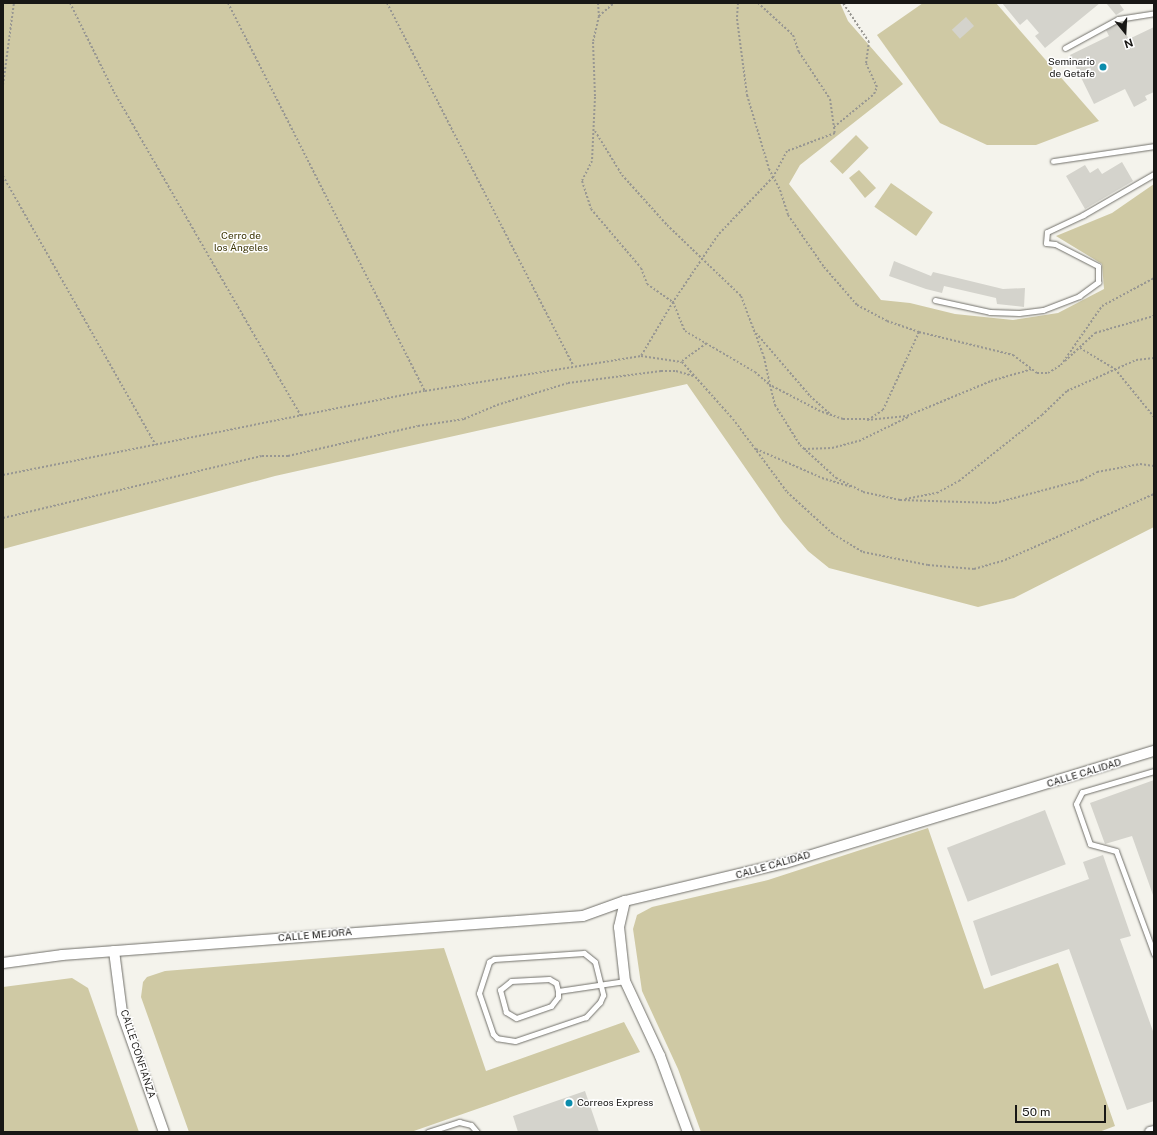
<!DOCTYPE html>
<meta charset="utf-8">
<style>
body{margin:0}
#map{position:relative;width:1157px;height:1135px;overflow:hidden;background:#f4f3ec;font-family:"Public Sans",sans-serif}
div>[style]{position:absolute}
.green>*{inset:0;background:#cfc9a4;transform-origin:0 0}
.building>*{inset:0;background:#d4d3cc;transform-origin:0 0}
.path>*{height:2px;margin-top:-1px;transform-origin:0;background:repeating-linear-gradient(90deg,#989792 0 2px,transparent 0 4px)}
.roads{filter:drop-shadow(0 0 1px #71706a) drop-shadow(0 0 1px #71706a)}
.lane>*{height:5px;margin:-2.5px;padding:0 2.5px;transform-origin:2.5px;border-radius:2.5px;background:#fff}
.street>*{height:10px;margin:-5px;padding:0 5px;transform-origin:5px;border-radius:5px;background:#fff}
.dots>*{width:11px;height:11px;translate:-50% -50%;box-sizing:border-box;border:2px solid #fff;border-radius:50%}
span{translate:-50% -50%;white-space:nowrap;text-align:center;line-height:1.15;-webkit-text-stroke:3px #fff;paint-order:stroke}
.poi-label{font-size:10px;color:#181715}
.right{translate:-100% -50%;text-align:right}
.left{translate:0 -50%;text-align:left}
.park-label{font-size:10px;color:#393201}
.street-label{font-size:10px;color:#181715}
.frame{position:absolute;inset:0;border:4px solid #181715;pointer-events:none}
.north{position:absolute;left:1105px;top:12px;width:40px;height:40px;-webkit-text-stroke:3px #fff;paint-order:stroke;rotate:162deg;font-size:11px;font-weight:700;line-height:16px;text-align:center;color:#181715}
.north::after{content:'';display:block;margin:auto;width:14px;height:18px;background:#181715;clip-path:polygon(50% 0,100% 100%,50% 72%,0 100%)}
.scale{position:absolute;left:1015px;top:1105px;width:91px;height:18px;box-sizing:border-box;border:2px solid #181715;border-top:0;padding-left:5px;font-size:12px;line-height:14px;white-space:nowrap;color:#181715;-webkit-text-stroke:3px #fff;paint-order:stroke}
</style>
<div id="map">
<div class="green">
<div style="clip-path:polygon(3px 3px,840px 3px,848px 21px,903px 84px,800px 165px,789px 184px,881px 300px,910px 303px,955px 314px,1013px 320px,1058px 313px,1104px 289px,1102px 264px,1056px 236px,1112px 213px,1154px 184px,1154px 527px,1014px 598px,978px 607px,829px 568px,808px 551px,783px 522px,687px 384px,275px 476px,3px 549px)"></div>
<div style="clip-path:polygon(923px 3px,996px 3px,1099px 121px,1036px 145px,987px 145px,940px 123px,877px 35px)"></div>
<div style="left:856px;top:135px;width:18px;height:37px;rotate:45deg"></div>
<div style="clip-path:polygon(859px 170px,876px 188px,865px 198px,849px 178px)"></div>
<div style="left:891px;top:183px;width:51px;height:29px;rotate:35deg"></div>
<div style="clip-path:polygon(928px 828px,984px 989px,1058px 963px,1115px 1126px,1099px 1132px,701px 1132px,678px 1069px,642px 991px,633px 929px,637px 915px,652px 907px,768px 880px)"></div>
<div style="clip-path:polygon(444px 948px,486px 1071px,624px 1022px,640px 1052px,411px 1132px,189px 1132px,141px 997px,143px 982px,147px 977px,165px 971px)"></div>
<div style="clip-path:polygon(72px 978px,88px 988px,139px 1132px,3px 1132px,3px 987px)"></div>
</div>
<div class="building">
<div style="clip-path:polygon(1002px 3px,1100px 3px,1045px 48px,1035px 36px,1039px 33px,1027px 19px,1020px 25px)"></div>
<div style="clip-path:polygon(1106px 3px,1119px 3px,1124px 10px,1116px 15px)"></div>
<div style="left:966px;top:17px;width:12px;height:19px;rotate:48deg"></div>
<div style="clip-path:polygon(1119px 23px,1129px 39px,1154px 27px,1154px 92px,1145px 96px,1147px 100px,1134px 107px,1125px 89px,1094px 104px,1070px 55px,1109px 36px,1106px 30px)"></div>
<div style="clip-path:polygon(1122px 162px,1133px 181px,1085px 209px,1066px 176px,1085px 165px,1090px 173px,1098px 168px,1102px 174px)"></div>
<div style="clip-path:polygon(894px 261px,931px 276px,933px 272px,1003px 289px,1025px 288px,1024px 307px,997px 304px,996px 298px,944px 286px,942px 293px,926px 289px,889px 276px)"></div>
<div style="clip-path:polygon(1154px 780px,1154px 895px,1153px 895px,1132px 836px,1105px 844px,1090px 803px)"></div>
<div style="left:1045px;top:810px;width:58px;height:105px;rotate:69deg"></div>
<div style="clip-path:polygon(1103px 855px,1131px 936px,1120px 939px,1154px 1034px,1154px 1101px,1127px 1110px,1069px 949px,991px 976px,973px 921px,1089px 879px,1083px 862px)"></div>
<div style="clip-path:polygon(585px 1091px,599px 1132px,518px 1132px,513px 1116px)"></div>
</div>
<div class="path">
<div style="left:70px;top:3px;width:99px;rotate:63.7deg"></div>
<div style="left:114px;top:92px;width:374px;rotate:60deg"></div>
<div style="left:228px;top:3px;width:435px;rotate:63.1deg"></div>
<div style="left:387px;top:3px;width:407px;rotate:62.8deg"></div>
<div style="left:598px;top:3px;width:13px;rotate:86deg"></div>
<div style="left:599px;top:16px;width:27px;rotate:103deg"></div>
<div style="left:593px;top:42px;width:55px;rotate:87.9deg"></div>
<div style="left:595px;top:97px;width:64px;rotate:92.7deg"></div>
<div style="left:592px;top:161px;width:22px;rotate:117deg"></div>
<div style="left:582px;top:181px;width:29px;rotate:72deg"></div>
<div style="left:591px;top:209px;width:77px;rotate:49.7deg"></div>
<div style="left:641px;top:268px;width:17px;rotate:69deg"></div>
<div style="left:647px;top:284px;width:32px;rotate:35deg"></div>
<div style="left:673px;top:302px;width:63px;rotate:120.7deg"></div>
<div style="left:738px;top:3px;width:16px;rotate:94deg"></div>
<div style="left:737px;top:19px;width:77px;rotate:82.5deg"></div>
<div style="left:747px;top:95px;width:77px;rotate:73.4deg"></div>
<div style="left:769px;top:169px;width:24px;rotate:62deg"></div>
<div style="left:780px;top:190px;width:26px;rotate:72deg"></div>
<div style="left:788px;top:215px;width:63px;rotate:55.3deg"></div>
<div style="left:824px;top:267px;width:50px;rotate:49deg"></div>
<div style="left:857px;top:305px;width:34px;rotate:28deg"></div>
<div style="left:887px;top:321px;width:34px;rotate:19deg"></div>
<div style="left:919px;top:332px;width:97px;rotate:13.7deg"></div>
<div style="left:1013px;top:355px;width:30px;rotate:37deg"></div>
<div style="left:1037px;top:373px;width:11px"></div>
<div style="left:1048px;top:373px;width:15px;rotate:-32deg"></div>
<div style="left:1061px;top:365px;width:72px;rotate:-55.2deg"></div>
<div style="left:1102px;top:306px;width:59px;rotate:-28.3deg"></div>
<div style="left:758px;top:3px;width:47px;rotate:42.4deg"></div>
<div style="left:793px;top:35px;width:18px;rotate:71deg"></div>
<div style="left:799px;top:52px;width:56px;rotate:56.6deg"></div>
<div style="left:830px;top:99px;width:34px;rotate:82deg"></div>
<div style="left:835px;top:133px;width:51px;rotate:159.4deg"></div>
<div style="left:787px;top:151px;width:30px;rotate:118deg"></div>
<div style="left:773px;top:177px;width:80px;rotate:133.5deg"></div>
<div style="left:718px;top:235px;width:81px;rotate:123.9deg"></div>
<div style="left:673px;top:302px;width:31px;rotate:68deg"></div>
<div style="left:685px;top:331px;width:81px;rotate:30.4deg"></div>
<div style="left:755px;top:372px;width:20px;rotate:41deg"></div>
<div style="left:599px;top:16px;width:20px;rotate:-41deg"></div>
<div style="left:3px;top:85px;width:83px;rotate:-82.4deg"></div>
<div style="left:834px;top:127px;width:52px;rotate:-39.5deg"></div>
<div style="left:874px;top:94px;width:8px;rotate:-67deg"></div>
<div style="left:877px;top:87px;width:26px;rotate:-115deg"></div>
<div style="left:866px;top:63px;width:21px;rotate:-82deg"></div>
<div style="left:869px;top:42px;width:47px;rotate:-123.7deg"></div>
<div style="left:595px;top:131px;width:52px;rotate:58.5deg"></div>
<div style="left:622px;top:175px;width:67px;rotate:48deg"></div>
<div style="left:667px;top:225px;width:103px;rotate:43.8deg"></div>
<div style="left:741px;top:296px;width:65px;rotate:69.3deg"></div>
<div style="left:764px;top:357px;width:29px;rotate:78deg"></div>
<div style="left:3px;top:176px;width:309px;rotate:60.4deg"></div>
<div style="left:919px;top:332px;width:86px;rotate:114.8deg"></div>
<div style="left:883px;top:410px;width:17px;rotate:147deg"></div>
<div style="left:869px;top:419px;width:26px;rotate:180deg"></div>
<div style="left:843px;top:419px;width:24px;rotate:-161deg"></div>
<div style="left:820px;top:411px;width:56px;rotate:-152.5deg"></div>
<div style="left:770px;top:385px;width:21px;rotate:76deg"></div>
<div style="left:775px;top:405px;width:47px;rotate:58deg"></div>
<div style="left:800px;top:445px;width:49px;rotate:42.5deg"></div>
<div style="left:836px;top:478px;width:30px;rotate:27deg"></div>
<div style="left:863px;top:492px;width:38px;rotate:12deg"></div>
<div style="left:900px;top:500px;width:95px;rotate:1.8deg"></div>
<div style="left:995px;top:503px;width:90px;rotate:-14.8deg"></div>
<div style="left:1082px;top:480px;width:17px;rotate:-28deg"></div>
<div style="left:1097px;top:472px;width:44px;rotate:-10.5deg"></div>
<div style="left:1140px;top:464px;width:14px;rotate:8deg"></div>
<div style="left:756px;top:333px;width:83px;rotate:49.4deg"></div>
<div style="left:810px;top:396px;width:27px;rotate:42deg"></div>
<div style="left:1080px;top:348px;width:41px;rotate:31deg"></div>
<div style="left:1115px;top:369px;width:62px;rotate:50.9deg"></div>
<div style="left:682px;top:361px;width:31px;rotate:-36deg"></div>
<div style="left:1065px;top:361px;width:41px;rotate:-43deg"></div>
<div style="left:1095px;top:333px;width:61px;rotate:-16.1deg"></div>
<div style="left:867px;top:420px;width:40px;rotate:-5.7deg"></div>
<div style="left:907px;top:416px;width:91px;rotate:-22.6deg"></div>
<div style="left:991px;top:381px;width:43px;rotate:-16.3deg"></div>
<div style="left:756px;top:449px;width:72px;rotate:23.7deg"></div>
<div style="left:822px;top:478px;width:31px;rotate:17deg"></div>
<div style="left:804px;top:449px;width:28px;rotate:-2deg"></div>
<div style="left:832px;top:448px;width:28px;rotate:-15deg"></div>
<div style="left:859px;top:441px;width:55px;rotate:-26.1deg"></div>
<div style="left:3px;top:475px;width:430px;rotate:-11.3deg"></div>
<div style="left:425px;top:391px;width:219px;rotate:-9.2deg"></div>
<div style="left:641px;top:356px;width:41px;rotate:8.3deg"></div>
<div style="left:682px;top:362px;width:76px;rotate:48.2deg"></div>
<div style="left:733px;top:419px;width:91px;rotate:53.5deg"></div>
<div style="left:787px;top:492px;width:62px;rotate:42.4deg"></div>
<div style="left:833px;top:534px;width:35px;rotate:31deg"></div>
<div style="left:863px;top:552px;width:66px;rotate:11.3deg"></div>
<div style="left:928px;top:565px;width:46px;rotate:5deg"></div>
<div style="left:974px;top:569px;width:32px;rotate:-16deg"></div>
<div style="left:1005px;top:560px;width:163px;rotate:-23.9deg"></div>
<div style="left:905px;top:499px;width:33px;rotate:-11deg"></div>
<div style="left:937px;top:493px;width:25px;rotate:-29deg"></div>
<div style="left:959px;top:481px;width:106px;rotate:-38.5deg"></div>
<div style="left:1042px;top:415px;width:35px;rotate:-44deg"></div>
<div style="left:1067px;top:391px;width:76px;rotate:-24.2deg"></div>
<div style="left:1136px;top:360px;width:18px;rotate:-6deg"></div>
<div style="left:3px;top:518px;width:266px;rotate:-13.5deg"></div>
<div style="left:262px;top:456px;width:26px"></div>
<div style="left:288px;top:456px;width:133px;rotate:-13deg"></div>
<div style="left:418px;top:426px;width:47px;rotate:-8.7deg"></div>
<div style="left:464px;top:419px;width:36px;rotate:-23deg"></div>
<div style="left:497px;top:405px;width:74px;rotate:-17.2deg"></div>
<div style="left:568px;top:383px;width:94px;rotate:-7.4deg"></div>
<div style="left:661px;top:371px;width:15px"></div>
<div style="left:676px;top:371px;width:19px;rotate:16deg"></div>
</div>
<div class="roads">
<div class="lane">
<div style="left:1065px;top:48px;width:60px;rotate:-28.7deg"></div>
<div style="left:1118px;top:19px;width:36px;rotate:-9deg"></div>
<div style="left:1053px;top:161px;width:102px;rotate:-8.4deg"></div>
<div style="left:935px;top:300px;width:56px;rotate:12.3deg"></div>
<div style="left:990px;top:312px;width:29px;rotate:2deg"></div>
<div style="left:1019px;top:313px;width:24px;rotate:-7deg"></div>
<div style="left:1043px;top:310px;width:39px;rotate:-21deg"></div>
<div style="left:1079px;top:296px;width:24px;rotate:-36deg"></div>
<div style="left:1098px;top:282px;width:16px;rotate:-90deg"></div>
<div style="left:1098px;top:266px;width:48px;rotate:-152.9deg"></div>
<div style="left:1055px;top:244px;width:9px;rotate:-174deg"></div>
<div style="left:1046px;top:243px;width:11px;rotate:-85deg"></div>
<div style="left:1047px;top:232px;width:40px;rotate:-25deg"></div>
<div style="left:1083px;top:215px;width:82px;rotate:-30deg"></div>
<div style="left:1154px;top:771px;width:75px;rotate:163.7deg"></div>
<div style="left:1082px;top:792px;width:13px;rotate:117deg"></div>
<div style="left:1076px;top:804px;width:42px;rotate:70.7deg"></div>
<div style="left:1090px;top:844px;width:27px;rotate:15deg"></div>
<div style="left:1116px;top:851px;width:110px;rotate:69.7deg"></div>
<div style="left:584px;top:953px;width:14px;rotate:39deg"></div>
<div style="left:595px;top:962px;width:34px;rotate:76deg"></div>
<div style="left:603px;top:995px;width:8px;rotate:113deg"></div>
<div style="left:600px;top:1002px;width:21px;rotate:133deg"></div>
<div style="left:586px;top:1017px;width:75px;rotate:161.3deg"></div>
<div style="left:515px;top:1041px;width:18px;rotate:-171deg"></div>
<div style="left:497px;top:1038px;width:6px;rotate:-135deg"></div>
<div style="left:493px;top:1034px;width:43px;rotate:-108.9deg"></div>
<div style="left:479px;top:993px;width:33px;rotate:-72deg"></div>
<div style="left:489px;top:962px;width:6px;rotate:-31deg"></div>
<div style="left:494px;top:959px;width:90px;rotate:-3.8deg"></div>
<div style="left:558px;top:991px;width:6px;rotate:90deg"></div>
<div style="left:558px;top:997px;width:11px;rotate:128deg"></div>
<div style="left:551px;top:1006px;width:37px;rotate:161deg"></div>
<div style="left:516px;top:1018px;width:12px;rotate:-149deg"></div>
<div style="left:506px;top:1012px;width:23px;rotate:-105deg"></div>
<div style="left:500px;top:990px;width:14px;rotate:-39deg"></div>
<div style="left:511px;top:981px;width:38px;rotate:-3deg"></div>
<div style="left:549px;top:979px;width:8px;rotate:30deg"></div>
<div style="left:556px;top:983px;width:8px;rotate:76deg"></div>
<div style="left:558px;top:991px;width:68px;rotate:-8.5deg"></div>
<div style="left:428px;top:1132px;width:33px;rotate:-18deg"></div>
<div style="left:459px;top:1122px;width:12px;rotate:14deg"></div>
<div style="left:471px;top:1125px;width:9px;rotate:49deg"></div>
</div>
<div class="street">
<div style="left:625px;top:901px;width:27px;rotate:103deg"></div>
<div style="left:619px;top:927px;width:54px;rotate:83.7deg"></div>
<div style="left:625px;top:981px;width:83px;rotate:65deg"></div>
<div style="left:660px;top:1056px;width:81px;rotate:69.8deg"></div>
<div style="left:114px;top:951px;width:63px;rotate:82.6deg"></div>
<div style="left:122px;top:1013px;width:126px;rotate:70.6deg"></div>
<div style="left:3px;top:963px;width:60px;rotate:-7.7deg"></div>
<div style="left:62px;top:955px;width:522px;rotate:-4.28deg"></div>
<div style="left:583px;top:916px;width:45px;rotate:-19.7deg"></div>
<div style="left:625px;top:901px;width:164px;rotate:-13.4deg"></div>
<div style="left:785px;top:863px;width:386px;rotate:-16.9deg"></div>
<div style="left:1150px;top:1132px;width:4px;rotate:-14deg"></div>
</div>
</div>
<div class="dots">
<div style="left:1103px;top:67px;background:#0a8cac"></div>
<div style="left:569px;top:1103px;background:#0a8cac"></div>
</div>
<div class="poi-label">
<span class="right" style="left:1095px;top:67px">Seminario<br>de Getafe</span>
<span class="left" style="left:577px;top:1103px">Correos Express</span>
</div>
<div class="park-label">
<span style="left:241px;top:241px">Cerro de<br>los Ángeles</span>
</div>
<div class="street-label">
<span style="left:1084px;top:773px;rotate:-17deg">CALLE CALIDAD</span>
<span style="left:773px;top:865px;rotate:-16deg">CALLE CALIDAD</span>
<span style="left:315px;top:935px;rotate:-5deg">CALLE MEJORA</span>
<span style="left:138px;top:1054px;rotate:72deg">CALLE CONFIANZA</span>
</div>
<div class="frame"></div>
<div class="north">N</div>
<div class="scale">50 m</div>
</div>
